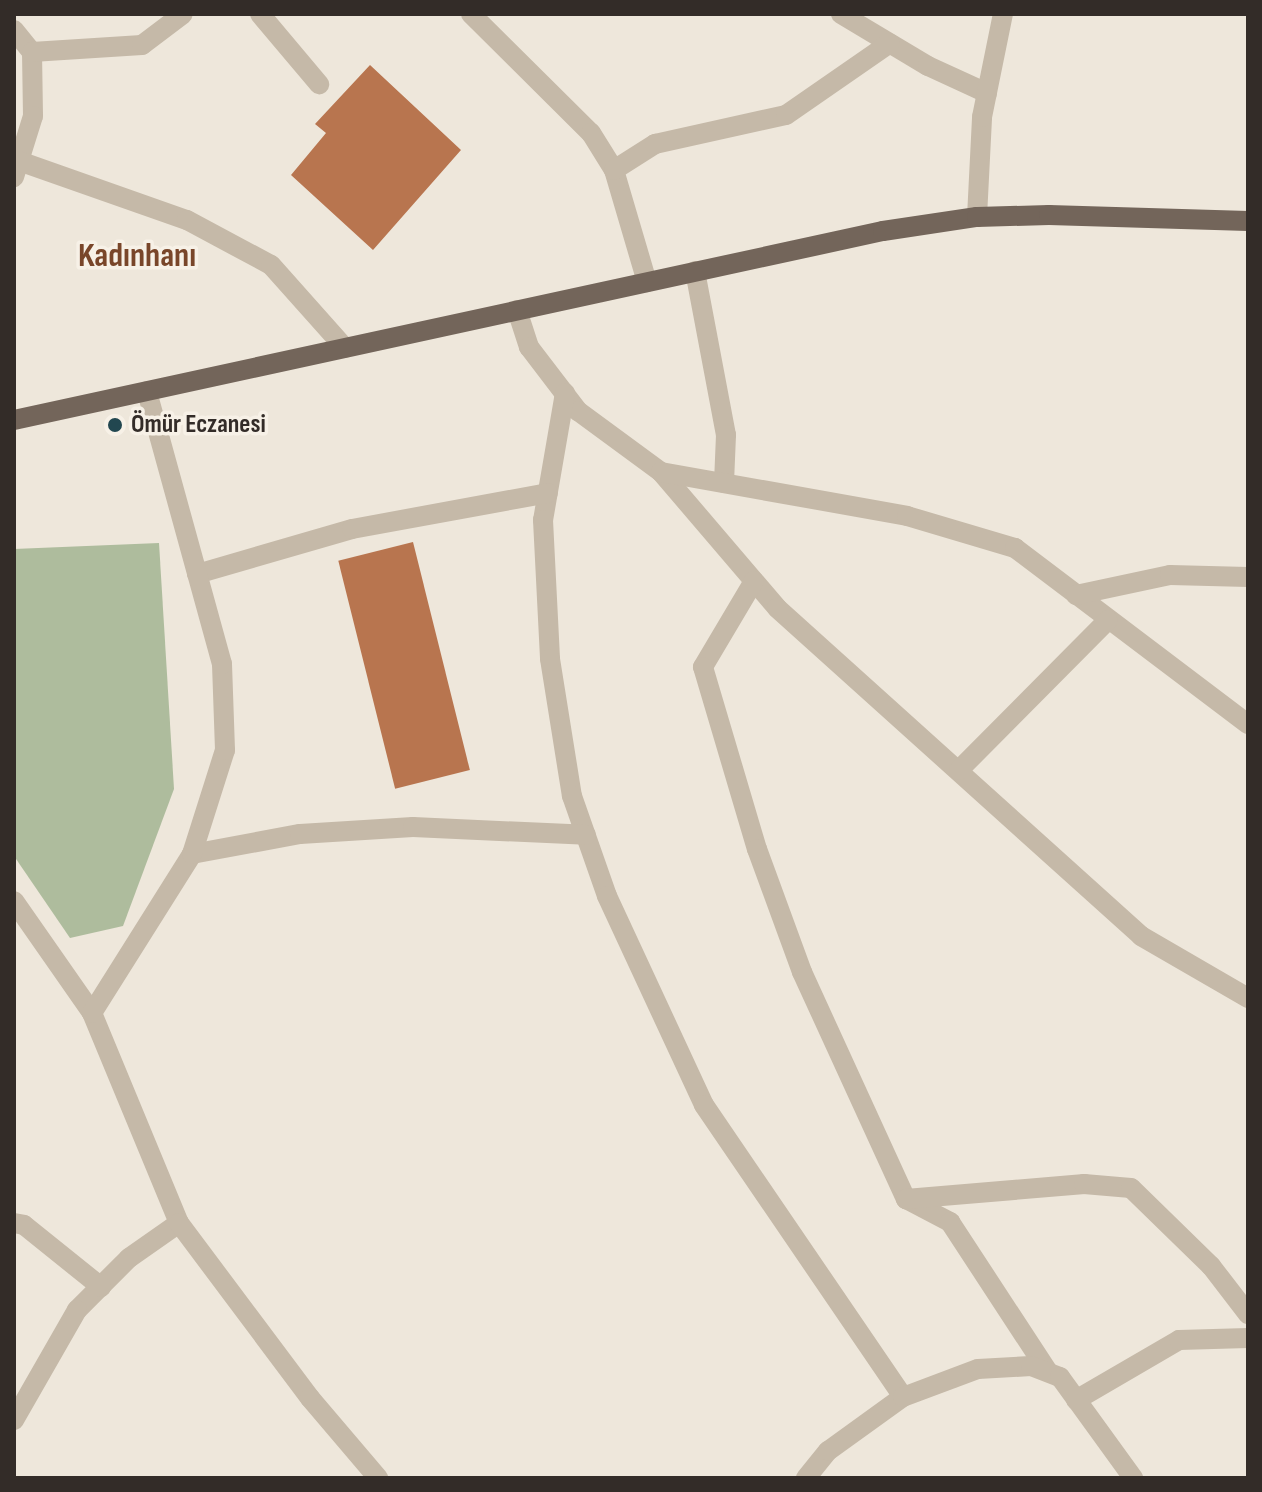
<!DOCTYPE html>
<meta charset="utf-8">
<style>
body{margin:0}
#map{position:relative;width:1262px;height:1492px;overflow:hidden;background:#eee7db;font-family:"Sofia Sans Condensed",sans-serif}
div>[style]{position:absolute}
.green>*{inset:0;background:#aebc9d}
.building>*{inset:0;background:#b8754f;transform-origin:0 0}
.minor>*{height:20px;margin:-10px;padding:0 10px;transform-origin:10px;border-radius:10px;background:#c5b9a8}
.major>*{height:20px;margin:-10px;padding:0 10px;transform-origin:10px;border-radius:10px;background:#73655a}
.dots>*{width:22px;height:22px;translate:-50% -50%;box-sizing:border-box;border:4px solid #f7f1e7;border-radius:50%}
span{translate:-50% -50%;white-space:nowrap;text-align:center;line-height:1.15;-webkit-text-stroke:7px #f7f1e7;paint-order:stroke}
.poi-label{font-size:26px;color:#332c28;font-weight:700}
.left{translate:0 -50%;text-align:left}
.district-label{font-size:34px;color:#79462a;font-weight:700}
.frame{position:absolute;inset:0;border:16px solid #332c28;pointer-events:none}
</style>
<div id="map">
<div class="green">
<div style="clip-path:polygon(159px 543px,174px 789px,123px 926px,70px 938px,14px 856px,14px 549px)"></div>
</div>
<div class="building">
<div style="clip-path:polygon(370px 65px,461px 150px,373px 250px,291px 175px,326px 133px,315px 124px)"></div>
<div style="left:413px;top:542px;width:235px;height:77px;rotate:76deg"></div>
</div>
<div class="minor">
<div style="left:260px;top:14px;width:92px;rotate:49.9deg"></div>
<div style="left:471px;top:14px;width:169px;rotate:44.8deg"></div>
<div style="left:591px;top:133px;width:44px;rotate:58.1deg"></div>
<div style="left:614px;top:170px;width:117px;rotate:73.6deg"></div>
<div style="left:841px;top:14px;width:101px;rotate:30.9deg"></div>
<div style="left:928px;top:66px;width:65px;rotate:24.6deg"></div>
<div style="left:14px;top:30px;width:28px;rotate:51deg"></div>
<div style="left:32px;top:52px;width:64px;rotate:89.1deg"></div>
<div style="left:33px;top:116px;width:64px;rotate:107.3deg"></div>
<div style="left:32px;top:52px;width:110px;rotate:-3.6deg"></div>
<div style="left:142px;top:45px;width:51px;rotate:-37.1deg"></div>
<div style="left:19px;top:161px;width:178px;rotate:19.4deg"></div>
<div style="left:187px;top:220px;width:95px;rotate:28.2deg"></div>
<div style="left:271px;top:265px;width:111px;rotate:48.3deg"></div>
<div style="left:614px;top:170px;width:49px;rotate:-32.4deg"></div>
<div style="left:655px;top:144px;width:134px;rotate:-12.5deg"></div>
<div style="left:786px;top:115px;width:126px;rotate:-34.7deg"></div>
<div style="left:977px;top:217px;width:100px;rotate:-87.1deg"></div>
<div style="left:982px;top:117px;width:105px;rotate:-78.5deg"></div>
<div style="left:695px;top:271px;width:167px;rotate:79.3deg"></div>
<div style="left:726px;top:435px;width:48px;rotate:92.4deg"></div>
<div style="left:517px;top:310px;width:39px;rotate:72deg"></div>
<div style="left:529px;top:347px;width:81px;rotate:52.6deg"></div>
<div style="left:578px;top:411px;width:103px;rotate:36.3deg"></div>
<div style="left:661px;top:472px;width:179px;rotate:49.5deg"></div>
<div style="left:777px;top:608px;width:490px;rotate:42deg"></div>
<div style="left:1141px;top:936px;width:124px;rotate:30.1deg"></div>
<div style="left:565px;top:393px;width:129px;rotate:99.8deg"></div>
<div style="left:543px;top:520px;width:139px;rotate:87.1deg"></div>
<div style="left:550px;top:659px;width:139px;rotate:80.9deg"></div>
<div style="left:572px;top:796px;width:106px;rotate:70.7deg"></div>
<div style="left:607px;top:896px;width:230px;rotate:65.1deg"></div>
<div style="left:704px;top:1105px;width:353px;rotate:55.7deg"></div>
<div style="left:661px;top:472px;width:250px;rotate:10.1deg"></div>
<div style="left:907px;top:516px;width:113px;rotate:16.5deg"></div>
<div style="left:1015px;top:548px;width:292px;rotate:37.1deg"></div>
<div style="left:197px;top:574px;width:161px;rotate:-16.2deg"></div>
<div style="left:352px;top:529px;width:199px;rotate:-10.4deg"></div>
<div style="left:754px;top:581px;width:100px;rotate:120.7deg"></div>
<div style="left:703px;top:667px;width:190px;rotate:73.5deg"></div>
<div style="left:757px;top:849px;width:131px;rotate:69.9deg"></div>
<div style="left:802px;top:972px;width:250px;rotate:65.4deg"></div>
<div style="left:906px;top:1199px;width:50px;rotate:27.6deg"></div>
<div style="left:950px;top:1222px;width:179px;rotate:56.8deg"></div>
<div style="left:1076px;top:595px;width:96px;rotate:-12deg"></div>
<div style="left:1170px;top:575px;width:78px;rotate:1.5deg"></div>
<div style="left:959px;top:770px;width:211px;rotate:-45.2deg"></div>
<div style="left:192px;top:854px;width:110px;rotate:-10.5deg"></div>
<div style="left:300px;top:834px;width:113px;rotate:-3.5deg"></div>
<div style="left:413px;top:827px;width:173px;rotate:2.6deg"></div>
<div style="left:14px;top:901px;width:136px;rotate:55.1deg"></div>
<div style="left:92px;top:1013px;width:227px;rotate:67.5deg"></div>
<div style="left:179px;top:1223px;width:61px;rotate:145deg"></div>
<div style="left:129px;top:1258px;width:74px;rotate:135deg"></div>
<div style="left:77px;top:1310px;width:127px;rotate:119.8deg"></div>
<div style="left:92px;top:1013px;width:188px;rotate:-57.8deg"></div>
<div style="left:192px;top:854px;width:109px;rotate:-72.4deg"></div>
<div style="left:225px;top:750px;width:86px;rotate:-92deg"></div>
<div style="left:222px;top:664px;width:283px;rotate:-105.4deg"></div>
<div style="left:906px;top:1199px;width:179px;rotate:-4.8deg"></div>
<div style="left:1084px;top:1184px;width:47px;rotate:4.9deg"></div>
<div style="left:1131px;top:1188px;width:112px;rotate:44.3deg"></div>
<div style="left:1211px;top:1266px;width:61px;rotate:52.4deg"></div>
<div style="left:14px;top:1223px;width:10px;rotate:11deg"></div>
<div style="left:24px;top:1225px;width:99px;rotate:38.8deg"></div>
<div style="left:179px;top:1223px;width:219px;rotate:53.2deg"></div>
<div style="left:310px;top:1398px;width:105px;rotate:49.6deg"></div>
<div style="left:1076px;top:1400px;width:119px;rotate:-30.2deg"></div>
<div style="left:1179px;top:1340px;width:69px;rotate:-1.7deg"></div>
<div style="left:806px;top:1478px;width:35px;rotate:-51deg"></div>
<div style="left:828px;top:1451px;width:92px;rotate:-35.8deg"></div>
<div style="left:903px;top:1397px;width:80px;rotate:-20.5deg"></div>
<div style="left:978px;top:1369px;width:53px;rotate:-3.2deg"></div>
<div style="left:1031px;top:1366px;width:31px;rotate:21deg"></div>
<div style="left:1060px;top:1377px;width:125px;rotate:54.1deg"></div>
</div>
<div class="major">
<div style="left:14px;top:420px;width:889px;rotate:-12.27deg"></div>
<div style="left:883px;top:231px;width:95px;rotate:-8.5deg"></div>
<div style="left:977px;top:217px;width:72px;rotate:-1.6deg"></div>
<div style="left:1049px;top:215px;width:199px;rotate:1.7deg"></div>
</div>
<div class="dots">
<div style="left:115px;top:425px;background:#224750"></div>
</div>
<div class="poi-label">
<span class="left" style="left:131px;top:425px">Ömür Eczanesi</span>
</div>
<div class="district-label">
<span style="left:137px;top:256px">Kadınhanı</span>
</div>
<div class="frame"></div>
</div>
